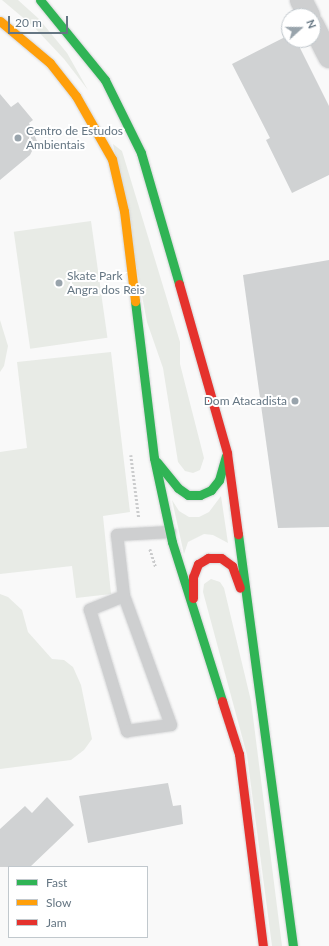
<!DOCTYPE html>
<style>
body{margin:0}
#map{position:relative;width:329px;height:946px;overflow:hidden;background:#f9f9f9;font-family:Lato,sans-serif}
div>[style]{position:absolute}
.green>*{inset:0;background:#e8ebe6;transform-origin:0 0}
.building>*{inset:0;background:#d0d2d3}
.path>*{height:2.5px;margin-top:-1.25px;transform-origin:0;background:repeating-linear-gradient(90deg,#cbcccd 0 2px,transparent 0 4px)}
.roads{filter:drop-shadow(0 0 1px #d5d6d7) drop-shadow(0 0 1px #d5d6d7)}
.lane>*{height:12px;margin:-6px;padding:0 6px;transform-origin:6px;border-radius:6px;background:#cecfd0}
.street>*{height:22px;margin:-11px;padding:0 11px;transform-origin:11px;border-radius:11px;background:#cecfd0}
.fast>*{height:9px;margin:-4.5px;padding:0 4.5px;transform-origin:4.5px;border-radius:4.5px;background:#30b455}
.slow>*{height:9px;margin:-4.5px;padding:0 4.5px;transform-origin:4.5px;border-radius:4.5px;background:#ff9f0a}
.jam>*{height:9px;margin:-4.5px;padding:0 4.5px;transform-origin:4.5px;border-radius:4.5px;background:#e5322d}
.dots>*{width:11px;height:11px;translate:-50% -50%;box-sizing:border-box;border:2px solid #fff;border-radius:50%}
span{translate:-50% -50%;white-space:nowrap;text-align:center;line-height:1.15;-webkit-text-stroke:4px #fff;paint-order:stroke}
.poi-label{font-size:12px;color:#657683}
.left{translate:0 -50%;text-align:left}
.right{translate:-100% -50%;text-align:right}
.legend{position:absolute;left:8px;top:866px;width:140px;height:72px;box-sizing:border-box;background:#fff;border:1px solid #c1c8cd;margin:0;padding:5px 7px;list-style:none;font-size:12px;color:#657683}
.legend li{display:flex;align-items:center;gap:8px;height:20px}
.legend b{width:20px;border:1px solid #c1c8cd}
.north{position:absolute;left:281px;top:8px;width:40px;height:40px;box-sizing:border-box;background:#fff;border:1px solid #c1c8cd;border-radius:50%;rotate:69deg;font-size:11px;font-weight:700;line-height:16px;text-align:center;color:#657683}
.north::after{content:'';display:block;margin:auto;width:14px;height:18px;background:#99a4ac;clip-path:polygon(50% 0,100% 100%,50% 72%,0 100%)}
.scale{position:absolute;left:8px;top:16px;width:60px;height:18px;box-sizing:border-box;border:2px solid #657683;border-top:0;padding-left:5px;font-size:12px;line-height:14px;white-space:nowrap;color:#657683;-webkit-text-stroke:3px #fff;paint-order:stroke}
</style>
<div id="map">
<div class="green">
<div style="clip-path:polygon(2px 0,18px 0,39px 19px,67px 53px,88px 90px,64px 59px,34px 27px)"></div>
<div style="clip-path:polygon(113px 144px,122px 151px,180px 342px,180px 364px,204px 458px,200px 470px,193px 473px,185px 471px,178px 462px,163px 368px,147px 322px)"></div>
<div style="left:91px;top:221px;width:118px;height:78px;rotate:82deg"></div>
<div style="clip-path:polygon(0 320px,8px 346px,4px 366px,0 372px)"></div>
<div style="clip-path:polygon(111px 352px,130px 512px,103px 516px,111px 594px,76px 598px,72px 566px,0 574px,0 452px,27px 448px,17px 362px)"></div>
<div style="clip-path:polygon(221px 496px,228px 543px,213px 535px,204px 534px,188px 542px,184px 554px,172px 500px,179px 511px,189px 517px,199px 517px,209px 512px)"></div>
<div style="clip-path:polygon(211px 579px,220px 582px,224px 588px,251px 701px,282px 946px,272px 946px,247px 755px,203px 592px,204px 584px)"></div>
<div style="clip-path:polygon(0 594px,8px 597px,22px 610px,28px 632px,52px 659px,64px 660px,73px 667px,81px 685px,92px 739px,84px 750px,71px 760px,0 769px)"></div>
</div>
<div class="building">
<div style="clip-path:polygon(289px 35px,289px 40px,296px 40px,329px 106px,329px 175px,292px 193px,266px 140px,270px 138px,232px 64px)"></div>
<div style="clip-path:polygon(0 94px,11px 107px,18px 102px,33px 120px,29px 123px,37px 141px,30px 155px,0 180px)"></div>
<div style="clip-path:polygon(329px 260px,329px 527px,278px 528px,243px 275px)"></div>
<div style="clip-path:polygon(168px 783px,173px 806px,181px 805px,183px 824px,88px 843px,79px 796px)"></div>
<div style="clip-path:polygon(47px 797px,74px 825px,30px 867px,0 867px,0 829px,25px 806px,32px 813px)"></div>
</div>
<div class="path">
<div style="left:131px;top:455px;width:64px;rotate:82.8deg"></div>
<div style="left:150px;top:549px;width:19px;rotate:72deg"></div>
</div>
<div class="roads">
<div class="lane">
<div style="left:124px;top:596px;width:37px;rotate:158deg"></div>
<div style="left:90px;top:610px;width:127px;rotate:73deg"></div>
<div style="left:127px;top:731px;width:44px;rotate:-7.8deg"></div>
<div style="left:171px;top:725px;width:137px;rotate:-110deg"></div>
<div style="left:124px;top:596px;width:61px;rotate:-96.5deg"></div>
<div style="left:117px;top:535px;width:53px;rotate:-3.2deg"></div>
</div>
<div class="street">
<div style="left:301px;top:0;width:18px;rotate:63deg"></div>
<div style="left:313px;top:25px;width:36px;rotate:63deg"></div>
</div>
<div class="fast">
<div style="left:40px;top:0;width:103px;rotate:50.9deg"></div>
<div style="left:105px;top:80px;width:81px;rotate:63.7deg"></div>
<div style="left:141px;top:153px;width:136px;rotate:73.8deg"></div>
<div style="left:135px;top:301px;width:158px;rotate:83.1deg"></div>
<div style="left:154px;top:458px;width:86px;rotate:77.9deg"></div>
<div style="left:172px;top:542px;width:167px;rotate:72.5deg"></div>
<div style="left:157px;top:462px;width:33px;rotate:51deg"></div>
<div style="left:178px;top:488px;width:12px;rotate:35deg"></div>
<div style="left:188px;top:495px;width:12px"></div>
<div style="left:200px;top:495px;width:12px;rotate:-24deg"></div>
<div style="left:211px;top:490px;width:13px;rotate:-51deg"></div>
<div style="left:219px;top:480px;width:25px;rotate:-74deg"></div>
<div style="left:238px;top:534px;width:416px;rotate:82.4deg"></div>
</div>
<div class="slow">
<div style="left:0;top:21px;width:65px;rotate:40deg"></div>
<div style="left:50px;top:63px;width:42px;rotate:51.8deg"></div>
<div style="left:76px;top:96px;width:73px;rotate:60.3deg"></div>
<div style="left:112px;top:159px;width:53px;rotate:77deg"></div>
<div style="left:124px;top:211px;width:91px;rotate:83deg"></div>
</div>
<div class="jam">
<div style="left:179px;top:284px;width:176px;rotate:74.1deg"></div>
<div style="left:227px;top:453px;width:82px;rotate:82.3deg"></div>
<div style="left:193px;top:598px;width:21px;rotate:-90deg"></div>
<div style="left:193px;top:577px;width:14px;rotate:-69deg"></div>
<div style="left:198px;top:564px;width:12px;rotate:-31deg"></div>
<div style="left:208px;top:558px;width:13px"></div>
<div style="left:221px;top:558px;width:14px;rotate:36deg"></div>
<div style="left:232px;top:566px;width:23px;rotate:70deg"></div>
<div style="left:222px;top:701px;width:56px;rotate:72.2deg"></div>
<div style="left:239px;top:754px;width:193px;rotate:82.9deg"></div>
</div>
</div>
<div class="dots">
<div style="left:18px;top:138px;background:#99a4ac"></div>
<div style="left:59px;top:283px;background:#99a4ac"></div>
<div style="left:295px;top:401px;background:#99a4ac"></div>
</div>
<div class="poi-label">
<span class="left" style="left:26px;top:138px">Centro de Estudos<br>Ambientais</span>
<span class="left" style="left:67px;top:283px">Skate Park<br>Angra dos Reis</span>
<span class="right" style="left:287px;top:401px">Dom Atacadista</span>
</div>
<ul class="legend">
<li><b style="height:5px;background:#30b455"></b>Fast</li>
<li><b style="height:5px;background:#ff9f0a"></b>Slow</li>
<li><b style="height:5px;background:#e5322d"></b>Jam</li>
</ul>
<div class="north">N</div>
<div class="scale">20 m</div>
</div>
